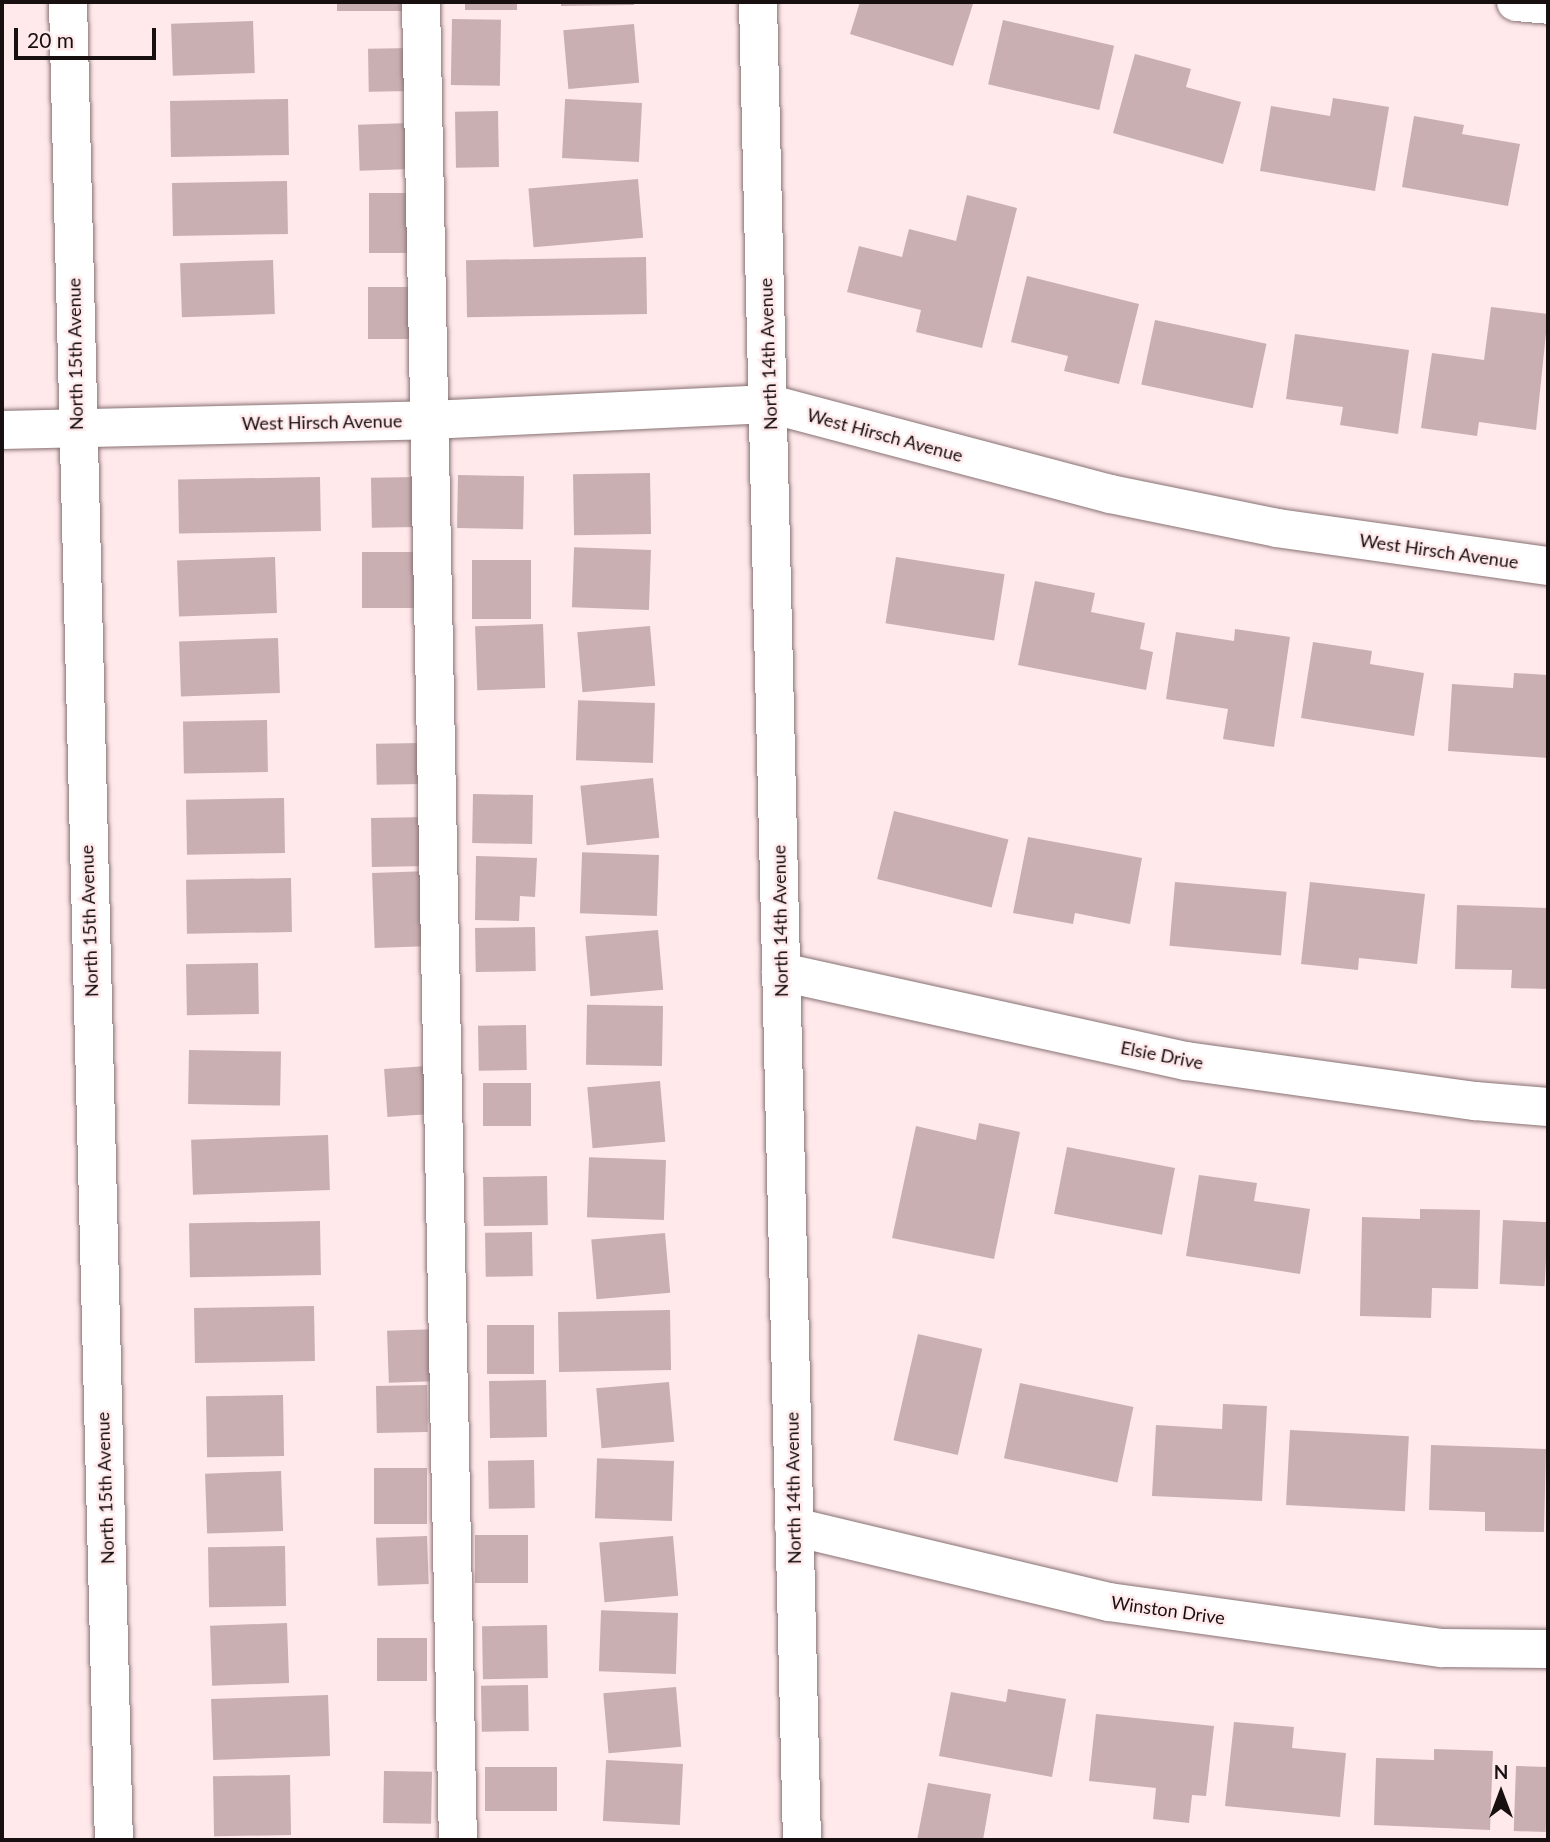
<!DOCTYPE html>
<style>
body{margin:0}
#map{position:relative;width:1550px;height:1842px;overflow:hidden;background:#ffe9eb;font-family:Lato,sans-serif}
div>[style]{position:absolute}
.building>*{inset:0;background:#c9afb2;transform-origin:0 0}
.roads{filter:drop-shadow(0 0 2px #887173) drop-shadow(0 0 2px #887173)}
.minor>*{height:38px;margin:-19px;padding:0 19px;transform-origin:19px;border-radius:19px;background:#fff}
span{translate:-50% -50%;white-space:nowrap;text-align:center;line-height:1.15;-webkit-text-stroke:5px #ffe9eb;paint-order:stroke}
.street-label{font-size:18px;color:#170f10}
.frame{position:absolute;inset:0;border:4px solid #170f10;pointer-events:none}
.north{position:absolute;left:1466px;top:1758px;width:70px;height:70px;-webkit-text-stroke:5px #ffe9eb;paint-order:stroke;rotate:0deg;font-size:19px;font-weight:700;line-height:28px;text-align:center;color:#170f10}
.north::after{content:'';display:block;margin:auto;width:24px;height:32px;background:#170f10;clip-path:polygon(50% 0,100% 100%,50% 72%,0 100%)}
.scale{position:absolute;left:14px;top:28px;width:142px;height:32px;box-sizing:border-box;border:4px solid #170f10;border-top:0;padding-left:9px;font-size:21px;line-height:24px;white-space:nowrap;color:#170f10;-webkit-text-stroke:5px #ffe9eb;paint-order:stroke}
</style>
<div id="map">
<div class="building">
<div style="left:337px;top:2px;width:73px;height:9px"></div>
<div style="left:465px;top:2px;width:52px;height:8px"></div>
<div style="clip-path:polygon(561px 2px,634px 2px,634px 5px,561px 6px)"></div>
<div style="clip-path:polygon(860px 2px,973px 4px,953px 66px,850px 34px)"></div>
<div style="left:452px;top:19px;width:49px;height:66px;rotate:1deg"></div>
<div style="left:1003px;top:20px;width:114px;height:66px;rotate:13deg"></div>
<div style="left:253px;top:21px;width:52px;height:82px;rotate:88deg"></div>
<div style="left:634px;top:24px;width:59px;height:71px;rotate:85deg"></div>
<div style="left:413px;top:48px;width:43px;height:45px;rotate:89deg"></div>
<div style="clip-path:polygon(1135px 54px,1191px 69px,1186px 87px,1241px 102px,1223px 164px,1113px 133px)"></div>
<div style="clip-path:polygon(1333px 98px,1389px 107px,1375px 191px,1260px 171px,1271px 106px,1330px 116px)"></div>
<div style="left:288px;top:99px;width:56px;height:118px;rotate:89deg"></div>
<div style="left:642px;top:103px;width:59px;height:77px;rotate:93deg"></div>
<div style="left:498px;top:111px;width:56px;height:43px;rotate:89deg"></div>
<div style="clip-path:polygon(1414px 116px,1464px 125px,1462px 134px,1520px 144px,1508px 206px,1402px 187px)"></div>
<div style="left:410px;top:123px;width:46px;height:52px;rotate:88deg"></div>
<div style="left:638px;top:179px;width:59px;height:110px;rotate:85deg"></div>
<div style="left:287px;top:181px;width:53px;height:115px;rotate:89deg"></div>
<div style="left:369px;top:193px;width:47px;height:60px"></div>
<div style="clip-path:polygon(967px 195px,1017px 208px,982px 348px,916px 332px,921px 310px,847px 292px,859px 246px,902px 257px,909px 229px,956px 241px)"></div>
<div style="left:646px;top:257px;width:57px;height:180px;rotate:89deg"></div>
<div style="left:273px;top:260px;width:54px;height:93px;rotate:88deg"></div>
<div style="clip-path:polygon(1027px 276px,1139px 304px,1119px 384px,1064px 371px,1068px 356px,1011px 342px)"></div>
<div style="left:368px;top:287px;width:47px;height:52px"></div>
<div style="clip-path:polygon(1491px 307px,1548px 314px,1536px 430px,1479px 422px,1477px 436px,1421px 428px,1432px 353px,1484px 360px)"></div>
<div style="left:1155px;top:320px;width:114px;height:66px;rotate:12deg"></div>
<div style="clip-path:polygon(1295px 334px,1409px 350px,1398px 434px,1340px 425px,1343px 407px,1286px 399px)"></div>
<div style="left:650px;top:473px;width:61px;height:77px;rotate:89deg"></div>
<div style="left:458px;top:475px;width:66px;height:53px;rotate:1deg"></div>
<div style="left:320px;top:477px;width:54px;height:142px;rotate:89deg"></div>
<div style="left:416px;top:477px;width:50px;height:45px;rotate:89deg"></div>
<div style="left:651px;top:550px;width:60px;height:77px;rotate:92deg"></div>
<div style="left:362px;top:552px;width:52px;height:56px"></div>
<div style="left:275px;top:557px;width:56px;height:98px;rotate:88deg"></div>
<div style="left:896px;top:557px;width:110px;height:67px;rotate:9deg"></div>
<div style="left:472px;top:560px;width:59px;height:59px"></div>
<div style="clip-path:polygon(1035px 581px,1095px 593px,1091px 612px,1145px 623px,1140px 649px,1153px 652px,1146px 690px,1018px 665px)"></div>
<div style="left:543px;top:624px;width:64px;height:68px;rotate:88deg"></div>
<div style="left:650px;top:626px;width:60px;height:73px;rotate:85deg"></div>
<div style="clip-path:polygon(1235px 629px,1290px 637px,1274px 747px,1223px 739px,1228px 709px,1166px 699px,1176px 632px,1234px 641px)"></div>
<div style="left:278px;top:638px;width:55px;height:99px;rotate:88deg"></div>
<div style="clip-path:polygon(1313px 642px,1372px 651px,1370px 664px,1424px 673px,1414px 736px,1301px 718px)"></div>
<div style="clip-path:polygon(1514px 673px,1548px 675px,1548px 758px,1448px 751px,1452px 684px,1513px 688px)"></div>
<div style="left:655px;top:703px;width:60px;height:77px;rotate:92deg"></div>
<div style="left:267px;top:720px;width:52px;height:84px;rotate:89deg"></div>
<div style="left:422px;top:743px;width:41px;height:46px;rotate:89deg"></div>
<div style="left:653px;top:778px;width:60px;height:73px;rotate:84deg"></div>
<div style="left:473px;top:794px;width:60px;height:49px;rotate:1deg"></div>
<div style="left:284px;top:798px;width:55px;height:98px;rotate:89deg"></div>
<div style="left:894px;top:811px;width:118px;height:70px;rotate:14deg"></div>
<div style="left:429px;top:817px;width:49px;height:58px;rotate:89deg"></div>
<div style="clip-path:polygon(1028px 837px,1142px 858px,1130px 924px,1075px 913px,1073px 924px,1013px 913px)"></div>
<div style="left:659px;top:855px;width:61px;height:77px;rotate:92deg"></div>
<div style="clip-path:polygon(476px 856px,537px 858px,535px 897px,520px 896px,519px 921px,475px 920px)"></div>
<div style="left:430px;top:871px;width:75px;height:58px;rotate:88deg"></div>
<div style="left:291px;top:878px;width:54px;height:105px;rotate:89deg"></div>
<div style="left:1175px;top:882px;width:112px;height:64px;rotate:5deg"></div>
<div style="clip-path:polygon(1310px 882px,1425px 894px,1417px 964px,1359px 958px,1358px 970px,1301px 964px)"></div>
<div style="clip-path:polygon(1457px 905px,1548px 908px,1548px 989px,1511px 988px,1512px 970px,1455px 969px)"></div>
<div style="left:535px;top:927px;width:44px;height:60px;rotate:89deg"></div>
<div style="left:658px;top:930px;width:60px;height:73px;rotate:85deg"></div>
<div style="left:258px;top:963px;width:51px;height:72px;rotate:89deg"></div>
<div style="left:663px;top:1006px;width:60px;height:76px;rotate:91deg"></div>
<div style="left:526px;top:1025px;width:45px;height:48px;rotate:89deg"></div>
<div style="left:189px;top:1050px;width:92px;height:54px;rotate:1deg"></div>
<div style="left:427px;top:1066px;width:48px;height:43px;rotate:86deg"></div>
<div style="left:660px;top:1081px;width:61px;height:73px;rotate:85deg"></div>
<div style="left:531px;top:1083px;width:43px;height:48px;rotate:90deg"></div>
<div style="clip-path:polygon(979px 1123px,1020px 1132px,994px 1259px,892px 1238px,916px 1126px,976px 1140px)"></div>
<div style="left:328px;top:1135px;width:55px;height:137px;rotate:88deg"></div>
<div style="left:1067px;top:1147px;width:110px;height:68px;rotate:11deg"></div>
<div style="left:666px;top:1160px;width:60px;height:77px;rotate:92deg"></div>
<div style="clip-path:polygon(1199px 1175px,1257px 1183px,1254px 1201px,1310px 1209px,1300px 1274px,1186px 1256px)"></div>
<div style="left:547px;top:1176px;width:49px;height:64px;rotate:89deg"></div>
<div style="clip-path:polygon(1420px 1209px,1480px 1210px,1478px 1289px,1432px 1288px,1431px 1318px,1360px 1316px,1362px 1217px,1420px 1219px)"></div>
<div style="left:1503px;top:1220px;width:45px;height:64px;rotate:3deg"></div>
<div style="left:320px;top:1221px;width:54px;height:131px;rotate:89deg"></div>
<div style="left:532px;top:1232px;width:44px;height:47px;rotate:89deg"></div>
<div style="left:665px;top:1233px;width:60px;height:74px;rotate:85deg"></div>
<div style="left:314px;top:1306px;width:55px;height:120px;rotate:89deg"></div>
<div style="left:670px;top:1310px;width:60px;height:112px;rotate:89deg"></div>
<div style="left:487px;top:1325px;width:47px;height:49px"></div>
<div style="left:439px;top:1329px;width:52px;height:52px;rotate:88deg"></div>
<div style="left:918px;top:1334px;width:66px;height:109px;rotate:13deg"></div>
<div style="left:546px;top:1380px;width:57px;height:57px;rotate:89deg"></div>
<div style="left:669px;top:1382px;width:60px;height:73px;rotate:85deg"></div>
<div style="left:1020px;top:1383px;width:116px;height:77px;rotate:12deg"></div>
<div style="left:427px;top:1385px;width:47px;height:51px;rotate:89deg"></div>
<div style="left:283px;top:1395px;width:61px;height:77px;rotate:89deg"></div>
<div style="clip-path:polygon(1223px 1404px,1267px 1406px,1262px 1501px,1152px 1496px,1156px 1425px,1222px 1429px)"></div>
<div style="left:1290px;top:1430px;width:119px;height:75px;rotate:3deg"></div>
<div style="clip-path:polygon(1431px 1445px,1546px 1449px,1544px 1532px,1485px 1531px,1485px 1512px,1429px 1510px)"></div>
<div style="left:534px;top:1460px;width:48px;height:46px;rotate:89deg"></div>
<div style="left:674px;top:1461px;width:60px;height:77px;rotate:92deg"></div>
<div style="left:374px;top:1468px;width:53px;height:56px"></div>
<div style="left:281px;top:1471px;width:60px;height:76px;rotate:88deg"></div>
<div style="left:475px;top:1535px;width:53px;height:48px"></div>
<div style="left:427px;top:1536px;width:48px;height:51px;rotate:88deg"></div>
<div style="left:673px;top:1536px;width:60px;height:74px;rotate:85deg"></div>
<div style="left:285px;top:1546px;width:60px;height:77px;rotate:89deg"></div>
<div style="left:678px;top:1613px;width:61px;height:77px;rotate:92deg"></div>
<div style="left:287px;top:1623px;width:60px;height:77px;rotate:88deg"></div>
<div style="left:547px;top:1625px;width:53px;height:65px;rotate:89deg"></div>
<div style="left:377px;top:1638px;width:50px;height:43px"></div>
<div style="left:528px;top:1685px;width:46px;height:47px;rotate:89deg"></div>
<div style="left:676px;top:1687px;width:60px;height:73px;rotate:85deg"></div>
<div style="clip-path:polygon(1008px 1689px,1066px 1699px,1052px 1777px,939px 1756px,951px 1692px,1006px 1702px)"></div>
<div style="left:328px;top:1695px;width:61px;height:117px;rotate:88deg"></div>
<div style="clip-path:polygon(1096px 1714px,1214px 1726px,1206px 1796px,1192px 1795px,1189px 1823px,1153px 1819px,1156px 1788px,1089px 1781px)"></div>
<div style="clip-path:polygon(1234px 1722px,1294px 1727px,1292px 1748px,1346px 1753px,1340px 1817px,1225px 1806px)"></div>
<div style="clip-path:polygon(1434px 1749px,1493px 1751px,1490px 1830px,1374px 1825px,1376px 1758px,1434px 1760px)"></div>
<div style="left:683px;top:1764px;width:61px;height:77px;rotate:93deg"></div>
<div style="left:1516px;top:1766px;width:32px;height:65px;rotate:2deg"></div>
<div style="left:485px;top:1767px;width:72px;height:44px"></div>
<div style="left:384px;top:1771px;width:48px;height:52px;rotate:1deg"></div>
<div style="left:290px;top:1775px;width:60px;height:77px;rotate:89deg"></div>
<div style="clip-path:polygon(928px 1783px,991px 1794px,983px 1840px,917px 1840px)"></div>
</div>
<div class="roads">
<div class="minor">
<div style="left:68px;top:2px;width:1839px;rotate:88.57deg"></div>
<div style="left:421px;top:2px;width:1838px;rotate:88.85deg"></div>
<div style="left:758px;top:2px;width:1839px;rotate:88.63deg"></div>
<div style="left:1516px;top:2px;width:32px;rotate:5deg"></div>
<div style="left:2px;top:430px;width:427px;rotate:-1.3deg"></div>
<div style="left:429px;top:420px;width:341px;rotate:-2.7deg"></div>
<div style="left:770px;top:404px;width:352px;rotate:14.8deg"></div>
<div style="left:1110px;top:494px;width:170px;rotate:11.5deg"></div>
<div style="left:1277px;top:528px;width:274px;rotate:8deg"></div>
<div style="left:781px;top:972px;width:415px;rotate:12.4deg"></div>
<div style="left:1186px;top:1061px;width:292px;rotate:7.9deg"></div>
<div style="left:1475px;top:1101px;width:73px;rotate:4.7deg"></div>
<div style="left:794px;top:1527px;width:324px;rotate:13.4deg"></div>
<div style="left:1109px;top:1602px;width:336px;rotate:7.9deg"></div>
<div style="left:1442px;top:1648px;width:106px;rotate:0.5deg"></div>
</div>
</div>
<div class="street-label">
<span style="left:75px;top:354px;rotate:-91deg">North 15th Avenue</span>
<span style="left:768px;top:354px;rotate:-92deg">North 14th Avenue</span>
<span style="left:322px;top:422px;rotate:-1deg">West Hirsch Avenue</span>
<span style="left:885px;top:435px;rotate:15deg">West Hirsch Avenue</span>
<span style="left:1439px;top:551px;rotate:8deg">West Hirsch Avenue</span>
<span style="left:89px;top:921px;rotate:-92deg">North 15th Avenue</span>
<span style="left:780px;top:921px;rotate:-91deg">North 14th Avenue</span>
<span style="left:1162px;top:1055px;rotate:11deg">Elsie Drive</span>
<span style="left:105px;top:1488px;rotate:-92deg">North 15th Avenue</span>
<span style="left:793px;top:1488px;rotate:-91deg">North 14th Avenue</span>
<span style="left:1168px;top:1610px;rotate:8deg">Winston Drive</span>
</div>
<div class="frame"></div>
<div class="north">N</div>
<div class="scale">20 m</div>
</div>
